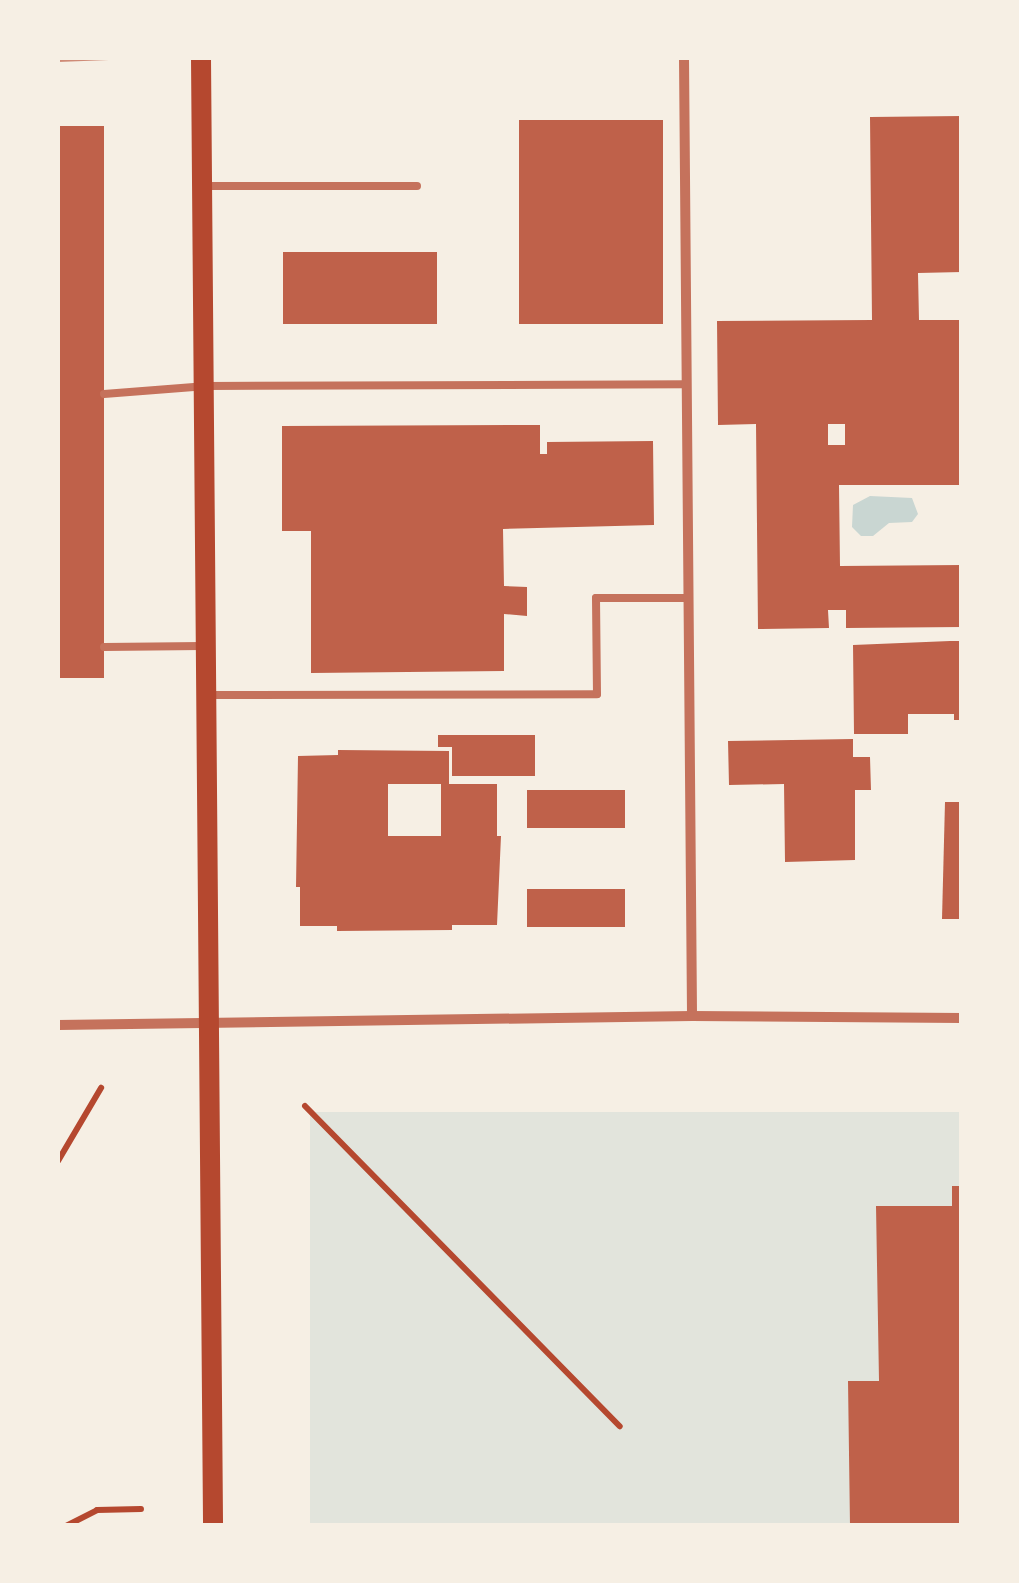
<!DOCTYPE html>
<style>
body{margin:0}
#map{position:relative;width:1019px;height:1583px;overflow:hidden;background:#f6efe4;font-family:"Work Sans",sans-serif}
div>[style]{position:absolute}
.green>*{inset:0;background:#e2e4dc;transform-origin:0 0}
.water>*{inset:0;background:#c9d6d2}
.building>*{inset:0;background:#bf614a;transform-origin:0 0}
.path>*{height:6px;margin:-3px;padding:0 3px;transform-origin:3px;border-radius:3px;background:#b5482f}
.service>*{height:8px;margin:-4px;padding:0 4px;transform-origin:4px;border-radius:4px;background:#c5725c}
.minor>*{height:10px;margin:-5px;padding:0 5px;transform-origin:5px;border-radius:5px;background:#c5725c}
.secondary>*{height:20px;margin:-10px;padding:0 10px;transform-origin:10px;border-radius:10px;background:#b5482f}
.tram>*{height:2.5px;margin:-1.25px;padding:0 1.25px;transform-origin:1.25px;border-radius:1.25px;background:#cf8b77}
span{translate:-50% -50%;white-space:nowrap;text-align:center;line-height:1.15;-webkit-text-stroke:9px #f6efe4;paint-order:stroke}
.frame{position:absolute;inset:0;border:60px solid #f6efe4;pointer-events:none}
</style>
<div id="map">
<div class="green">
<div style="left:310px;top:1112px;width:651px;height:414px"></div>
</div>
<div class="water">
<div style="clip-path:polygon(870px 496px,912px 498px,918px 514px,912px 522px,889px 523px,873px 536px,861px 536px,852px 527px,853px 505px)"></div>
</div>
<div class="building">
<div style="clip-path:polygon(evenodd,962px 116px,962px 272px,918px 273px,919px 320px,962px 320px,962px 485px,839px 485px,840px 566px,962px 565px,962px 627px,846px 628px,846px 610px,828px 610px,829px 628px,758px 629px,756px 424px,718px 425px,717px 321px,872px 320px,870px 117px,962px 116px,828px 424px,845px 424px,845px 445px,828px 445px,828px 424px)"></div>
<div style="left:519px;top:120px;width:144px;height:204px"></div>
<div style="left:104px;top:126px;width:552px;height:47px;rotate:90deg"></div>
<div style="left:283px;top:252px;width:154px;height:72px"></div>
<div style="clip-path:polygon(540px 425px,540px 454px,547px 454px,547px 442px,653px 441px,654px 525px,503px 529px,504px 586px,527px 587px,527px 616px,504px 614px,504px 671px,311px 673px,311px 531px,282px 531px,282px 426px)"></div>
<div style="clip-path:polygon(950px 641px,962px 641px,962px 720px,954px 720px,954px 714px,908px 714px,908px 734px,854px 734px,853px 645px)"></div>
<div style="clip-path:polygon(438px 735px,535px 735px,535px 776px,452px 776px,452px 747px,438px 747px)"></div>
<div style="clip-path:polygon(853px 739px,853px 757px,870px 757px,871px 790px,855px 790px,855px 860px,785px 862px,784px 784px,729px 785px,728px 741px)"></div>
<div style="clip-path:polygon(evenodd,338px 750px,449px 751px,449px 784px,497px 784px,497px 836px,501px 836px,497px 925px,452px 925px,452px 930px,337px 931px,337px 926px,300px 926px,300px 887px,296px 887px,298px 756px,338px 755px,338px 750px,388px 784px,441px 784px,441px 836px,388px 836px,388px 784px)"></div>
<div style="left:527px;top:790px;width:98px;height:38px"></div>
<div style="clip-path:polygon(945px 802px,962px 802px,962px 919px,942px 919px)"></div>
<div style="left:527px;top:889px;width:98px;height:38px"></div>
<div style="clip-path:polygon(952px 1186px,962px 1186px,962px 1526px,850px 1526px,848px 1381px,879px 1381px,876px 1206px,952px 1206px)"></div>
</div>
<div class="path">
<div style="left:305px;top:1106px;width:449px;rotate:45.5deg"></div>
<div style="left:58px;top:1161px;width:85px;rotate:-59.5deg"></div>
<div style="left:66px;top:1526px;width:35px;rotate:-27deg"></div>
<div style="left:97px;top:1510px;width:44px;rotate:-1.3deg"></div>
</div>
<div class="service">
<div style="left:203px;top:186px;width:214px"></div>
<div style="left:104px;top:394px;width:103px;rotate:-4.4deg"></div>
<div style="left:207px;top:386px;width:479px;rotate:-0.2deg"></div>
<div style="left:104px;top:647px;width:98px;rotate:-0.6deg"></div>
<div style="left:207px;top:695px;width:390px;rotate:-0.1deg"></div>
<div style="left:597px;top:694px;width:96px;rotate:-90.6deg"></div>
<div style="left:596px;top:598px;width:92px"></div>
</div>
<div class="minor">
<div style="left:684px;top:58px;width:958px;rotate:89.52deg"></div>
<div style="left:58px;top:1025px;width:634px;rotate:-0.81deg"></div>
<div style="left:692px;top:1016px;width:270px;rotate:0.4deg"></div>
</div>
<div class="secondary">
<div style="left:201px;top:58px;width:1468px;rotate:89.53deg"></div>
</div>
<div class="tram">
<div style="left:58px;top:60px;width:50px;rotate:-2.3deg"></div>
</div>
<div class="frame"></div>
</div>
